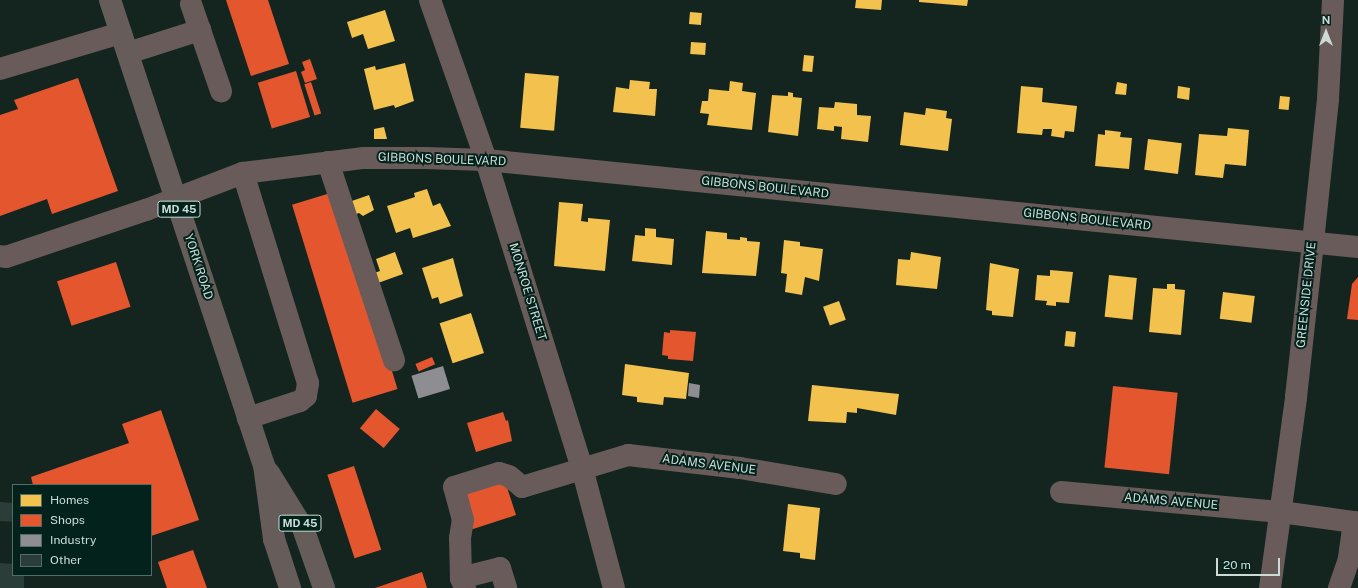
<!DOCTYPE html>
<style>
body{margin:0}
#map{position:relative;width:1358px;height:588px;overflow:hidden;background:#142520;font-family:"Public Sans",sans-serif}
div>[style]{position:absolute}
.homes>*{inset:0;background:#f2c14e;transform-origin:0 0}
.shops>*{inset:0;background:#e4572e;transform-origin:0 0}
.industry>*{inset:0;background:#8d8d92;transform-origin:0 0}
.building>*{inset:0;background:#2a3d38;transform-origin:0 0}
.minor>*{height:22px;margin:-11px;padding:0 11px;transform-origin:11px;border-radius:11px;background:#6a5b5b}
.major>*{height:22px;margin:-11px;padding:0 11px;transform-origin:11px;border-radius:11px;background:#665c59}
span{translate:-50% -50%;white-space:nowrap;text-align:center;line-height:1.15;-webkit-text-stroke:4px #03221b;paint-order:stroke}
.shield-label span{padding:1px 3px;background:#03221b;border:1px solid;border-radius:3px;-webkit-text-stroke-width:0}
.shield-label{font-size:11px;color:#cbdcd7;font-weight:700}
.street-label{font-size:12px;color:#cbdcd7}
.legend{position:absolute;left:12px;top:484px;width:140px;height:92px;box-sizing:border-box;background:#03221b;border:1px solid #536c66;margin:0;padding:5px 7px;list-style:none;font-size:12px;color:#cbdcd7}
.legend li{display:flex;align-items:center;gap:8px;height:20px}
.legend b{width:20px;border:1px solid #536c66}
.north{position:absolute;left:1306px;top:12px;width:40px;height:40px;-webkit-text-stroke:3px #03221b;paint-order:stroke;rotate:0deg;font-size:11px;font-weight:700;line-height:16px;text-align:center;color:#cbdcd7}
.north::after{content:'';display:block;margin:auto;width:14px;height:18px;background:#cbdcd7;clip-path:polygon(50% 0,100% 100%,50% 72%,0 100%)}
.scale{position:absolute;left:1216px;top:558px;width:64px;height:18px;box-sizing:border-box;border:2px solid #cbdcd7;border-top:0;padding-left:5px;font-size:12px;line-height:14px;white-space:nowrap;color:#cbdcd7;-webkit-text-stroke:3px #03221b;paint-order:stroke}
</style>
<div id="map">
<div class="homes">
<div style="clip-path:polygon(856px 0,882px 0,881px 10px,855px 8px)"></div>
<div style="clip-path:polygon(919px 0,968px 0,967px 6px,919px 2px)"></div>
<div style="clip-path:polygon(385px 10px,395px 41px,368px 49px,363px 34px,352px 38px,347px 22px)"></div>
<div style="left:690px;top:12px;width:12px;height:12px;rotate:5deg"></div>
<div style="left:691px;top:42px;width:15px;height:12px;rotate:4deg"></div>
<div style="left:804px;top:55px;width:10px;height:16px;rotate:6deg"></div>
<div style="clip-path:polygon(405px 63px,414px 101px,395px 108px,394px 105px,374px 110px,364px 69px,375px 66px,376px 70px)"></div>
<div style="left:525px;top:73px;width:34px;height:55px;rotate:5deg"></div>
<div style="clip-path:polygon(630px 80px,650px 82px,649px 89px,657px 89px,655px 116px,613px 112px,616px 87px,629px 89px)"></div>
<div style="clip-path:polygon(730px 81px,743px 83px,742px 91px,756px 93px,752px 130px,707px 125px,709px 114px,700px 113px,702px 101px,708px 101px,709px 89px,729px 91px)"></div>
<div style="clip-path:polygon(1117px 82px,1127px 84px,1126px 95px,1115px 94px)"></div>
<div style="clip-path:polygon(1021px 86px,1043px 88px,1042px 102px,1077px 106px,1074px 132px,1065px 131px,1064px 138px,1051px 136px,1052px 129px,1043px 129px,1042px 135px,1017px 133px)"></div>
<div style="clip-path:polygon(1178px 86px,1190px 88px,1189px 100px,1177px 98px)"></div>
<div style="clip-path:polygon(788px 92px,793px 93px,793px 97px,802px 98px,798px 136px,768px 132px,772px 95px,788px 96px)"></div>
<div style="left:1280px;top:96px;width:10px;height:13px;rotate:6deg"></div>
<div style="clip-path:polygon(835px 102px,857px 104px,857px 115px,871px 116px,868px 142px,841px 139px,842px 127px,834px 126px,834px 131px,817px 129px,819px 107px,834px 108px)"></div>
<div style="clip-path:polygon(926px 108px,947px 111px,946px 118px,952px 119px,948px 151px,900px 145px,904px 112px,925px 115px)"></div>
<div style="clip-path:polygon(384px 127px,387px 139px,374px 139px,374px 129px)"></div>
<div style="clip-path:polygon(1228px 128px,1249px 130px,1246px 166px,1225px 164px,1223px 178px,1195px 175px,1199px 134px,1227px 136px)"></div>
<div style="clip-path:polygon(1105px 130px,1121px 132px,1120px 137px,1132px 138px,1129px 169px,1095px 166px,1098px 134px,1105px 135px)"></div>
<div style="left:1148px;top:139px;width:34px;height:31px;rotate:7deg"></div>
<div style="clip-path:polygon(427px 189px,433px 206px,440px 203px,451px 226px,413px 238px,410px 228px,396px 233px,387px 206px,415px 197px,414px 193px)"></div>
<div style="clip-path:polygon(369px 195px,374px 210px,363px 216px,359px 213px,354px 215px,349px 202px)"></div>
<div style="clip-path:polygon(559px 202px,583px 204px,581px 221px,588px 222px,588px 218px,610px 220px,605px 271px,554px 266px)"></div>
<div style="clip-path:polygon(645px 228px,656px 229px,656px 237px,674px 239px,672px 265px,632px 261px,635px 235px,645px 236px)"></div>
<div style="clip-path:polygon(706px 231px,727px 233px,727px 239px,740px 240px,740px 237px,747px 238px,747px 241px,760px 242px,756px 276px,702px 273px)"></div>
<div style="clip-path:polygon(784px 240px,800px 242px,800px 246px,823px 249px,819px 281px,805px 277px,802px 295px,785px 292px,787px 274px,781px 273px)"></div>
<div style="clip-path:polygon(395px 252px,403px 274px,378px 283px,374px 273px,380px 271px,376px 259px)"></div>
<div style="clip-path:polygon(911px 252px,941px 257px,937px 289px,896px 285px,898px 259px,910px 260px)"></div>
<div style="clip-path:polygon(453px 258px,463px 296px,440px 304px,438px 297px,432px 299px,422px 268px)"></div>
<div style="clip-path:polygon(990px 263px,1019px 269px,1013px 317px,992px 315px,992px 311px,986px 310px)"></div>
<div style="clip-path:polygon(1050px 270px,1073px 272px,1069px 303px,1056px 302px,1056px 306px,1046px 305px,1047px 301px,1035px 300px,1037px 275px,1050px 276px)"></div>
<div style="left:1109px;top:275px;width:28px;height:42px;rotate:6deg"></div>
<div style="clip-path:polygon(1167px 284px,1175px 284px,1175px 289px,1185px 290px,1181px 335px,1149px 332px,1153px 288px,1167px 289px)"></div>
<div style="left:1223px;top:292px;width:32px;height:27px;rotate:7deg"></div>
<div style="left:839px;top:301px;width:20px;height:17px;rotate:70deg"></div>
<div style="left:471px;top:313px;width:42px;height:33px;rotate:72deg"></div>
<div style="left:1066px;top:331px;width:10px;height:15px;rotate:6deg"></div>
<div style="clip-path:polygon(625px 364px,689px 373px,686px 399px,664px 397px,663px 405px,637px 402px,637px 397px,622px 395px)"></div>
<div style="clip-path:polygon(812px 385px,899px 394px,896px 415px,857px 408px,857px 413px,847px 412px,846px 423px,808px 421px)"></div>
<div style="clip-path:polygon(788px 504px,820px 508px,815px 560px,800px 558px,800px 553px,783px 551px)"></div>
</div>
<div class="shops">
<div style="clip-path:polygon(226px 0,268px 0,289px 64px,251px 76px)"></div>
<div style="clip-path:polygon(310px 59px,317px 79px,305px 83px,301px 72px,305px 70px,302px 62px)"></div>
<div style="left:296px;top:71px;width:48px;height:40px;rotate:73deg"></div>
<div style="clip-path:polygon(78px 78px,118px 191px,52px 214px,47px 199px,0 216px,0 115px,18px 109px,14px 100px)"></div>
<div style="left:311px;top:82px;width:33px;height:7px;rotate:72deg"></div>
<div style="left:337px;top:191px;width:207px;height:47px;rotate:73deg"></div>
<div style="left:116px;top:262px;width:47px;height:62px;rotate:72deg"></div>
<div style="clip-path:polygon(1358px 277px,1358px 320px,1347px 319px,1352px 284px)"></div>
<div style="clip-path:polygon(670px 330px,696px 332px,693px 361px,668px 359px,668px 356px,662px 355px,664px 332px,670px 333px)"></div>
<div style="left:432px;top:357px;width:8px;height:18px;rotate:67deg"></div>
<div style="left:1113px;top:386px;width:65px;height:82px;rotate:6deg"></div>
<div style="left:376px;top:409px;width:31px;height:25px;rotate:40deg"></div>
<div style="clip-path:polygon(161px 410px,199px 520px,151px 536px,151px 485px,33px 485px,31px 477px,129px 443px,122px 424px)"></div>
<div style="clip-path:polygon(503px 412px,506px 421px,508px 420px,512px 441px,476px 452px,467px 423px)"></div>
<div style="left:354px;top:466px;width:88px;height:28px;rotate:72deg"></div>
<div style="left:504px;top:478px;width:39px;height:46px;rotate:72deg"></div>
<div style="clip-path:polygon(193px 550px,207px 588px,167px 588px,158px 562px)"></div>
<div style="clip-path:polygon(422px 572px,427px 588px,375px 588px)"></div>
</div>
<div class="industry">
<div style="left:443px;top:366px;width:24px;height:33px;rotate:73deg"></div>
<div style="clip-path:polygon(689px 383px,700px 385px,699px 398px,688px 396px)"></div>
</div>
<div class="building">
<div style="left:0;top:502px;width:13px;height:19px;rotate:4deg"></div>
<div style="clip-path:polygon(0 563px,13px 564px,13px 575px,24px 575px,24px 588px,0 588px)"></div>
</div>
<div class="minor">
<div style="left:430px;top:0;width:170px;rotate:70.7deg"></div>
<div style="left:486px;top:160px;width:323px;rotate:72.7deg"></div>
<div style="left:582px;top:468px;width:124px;rotate:75.1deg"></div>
<div style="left:191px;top:4px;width:28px;rotate:71deg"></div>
<div style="left:128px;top:53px;width:76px;rotate:-17.7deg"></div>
<div style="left:200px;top:30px;width:65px;rotate:71deg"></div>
<div style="left:0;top:69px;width:126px;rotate:-16.6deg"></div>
<div style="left:328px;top:162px;width:209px;rotate:71.6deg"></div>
<div style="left:243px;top:173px;width:220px;rotate:72.8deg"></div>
<div style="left:308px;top:383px;width:13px;rotate:99deg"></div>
<div style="left:306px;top:396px;width:8px;rotate:140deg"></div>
<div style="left:300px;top:401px;width:55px;rotate:161.9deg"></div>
<div style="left:0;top:256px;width:6px;rotate:9deg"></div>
<div style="left:6px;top:257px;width:148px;rotate:-18.6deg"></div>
<div style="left:146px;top:210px;width:104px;rotate:-20.9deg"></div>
<div style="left:243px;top:173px;width:122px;rotate:-7.1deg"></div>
<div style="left:364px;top:158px;width:62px"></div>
<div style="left:426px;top:158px;width:60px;rotate:1.9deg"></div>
<div style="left:486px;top:160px;width:876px;rotate:5.7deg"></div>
<div style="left:1061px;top:492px;width:221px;rotate:5.2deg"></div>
<div style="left:1281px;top:512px;width:74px;rotate:7.8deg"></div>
<div style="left:1354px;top:522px;width:37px;rotate:98deg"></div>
<div style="left:1349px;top:559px;width:31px;rotate:109deg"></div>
<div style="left:461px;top:578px;width:40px;rotate:-91.4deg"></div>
<div style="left:460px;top:538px;width:18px;rotate:-81deg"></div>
<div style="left:463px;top:520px;width:34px;rotate:-105deg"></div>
<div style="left:454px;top:487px;width:47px;rotate:-17.3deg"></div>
<div style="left:499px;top:473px;width:10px;rotate:17deg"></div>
<div style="left:509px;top:476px;width:17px;rotate:40deg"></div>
<div style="left:522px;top:487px;width:111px;rotate:-16.8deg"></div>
<div style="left:628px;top:455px;width:113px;rotate:6.6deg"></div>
<div style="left:740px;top:468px;width:97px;rotate:9.5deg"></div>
<div style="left:465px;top:588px;width:11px;rotate:-112deg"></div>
<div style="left:461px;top:578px;width:40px;rotate:-14.4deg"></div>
<div style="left:500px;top:568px;width:21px;rotate:73deg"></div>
<div style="left:1270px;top:588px;width:193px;rotate:-82.2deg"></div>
<div style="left:1296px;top:397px;width:156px;rotate:-83.7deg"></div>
<div style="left:1313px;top:242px;width:144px;rotate:-84deg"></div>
<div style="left:1328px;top:99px;width:99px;rotate:-87.1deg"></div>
</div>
<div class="major">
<div style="left:110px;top:0;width:490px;rotate:71.7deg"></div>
<div style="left:264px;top:465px;width:75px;rotate:82.3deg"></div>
<div style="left:274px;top:539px;width:52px;rotate:71.9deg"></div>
<div style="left:269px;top:473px;width:65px;rotate:58.3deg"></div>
<div style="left:303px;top:528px;width:64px;rotate:70.7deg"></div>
</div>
<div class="shield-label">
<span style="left:179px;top:209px">MD 45</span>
<span style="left:300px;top:523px">MD 45</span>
</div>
<div class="street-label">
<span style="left:442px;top:160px;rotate:2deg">GIBBONS BOULEVARD</span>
<span style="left:765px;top:188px;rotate:6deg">GIBBONS BOULEVARD</span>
<span style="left:1087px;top:220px;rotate:6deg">GIBBONS BOULEVARD</span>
<span style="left:198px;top:267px;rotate:72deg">YORK ROAD</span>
<span style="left:527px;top:292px;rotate:73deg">MONROE STREET</span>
<span style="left:1307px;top:295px;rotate:-84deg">GREENSIDE DRIVE</span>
<span style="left:709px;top:465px;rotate:7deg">ADAMS AVENUE</span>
<span style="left:1171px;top:502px;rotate:5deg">ADAMS AVENUE</span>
</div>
<ul class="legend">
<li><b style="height:11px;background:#f2c14e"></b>Homes</li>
<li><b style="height:11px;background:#e4572e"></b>Shops</li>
<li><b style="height:11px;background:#8d8d92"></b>Industry</li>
<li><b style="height:11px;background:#2a3d38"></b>Other</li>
</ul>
<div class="north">N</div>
<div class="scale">20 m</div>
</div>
